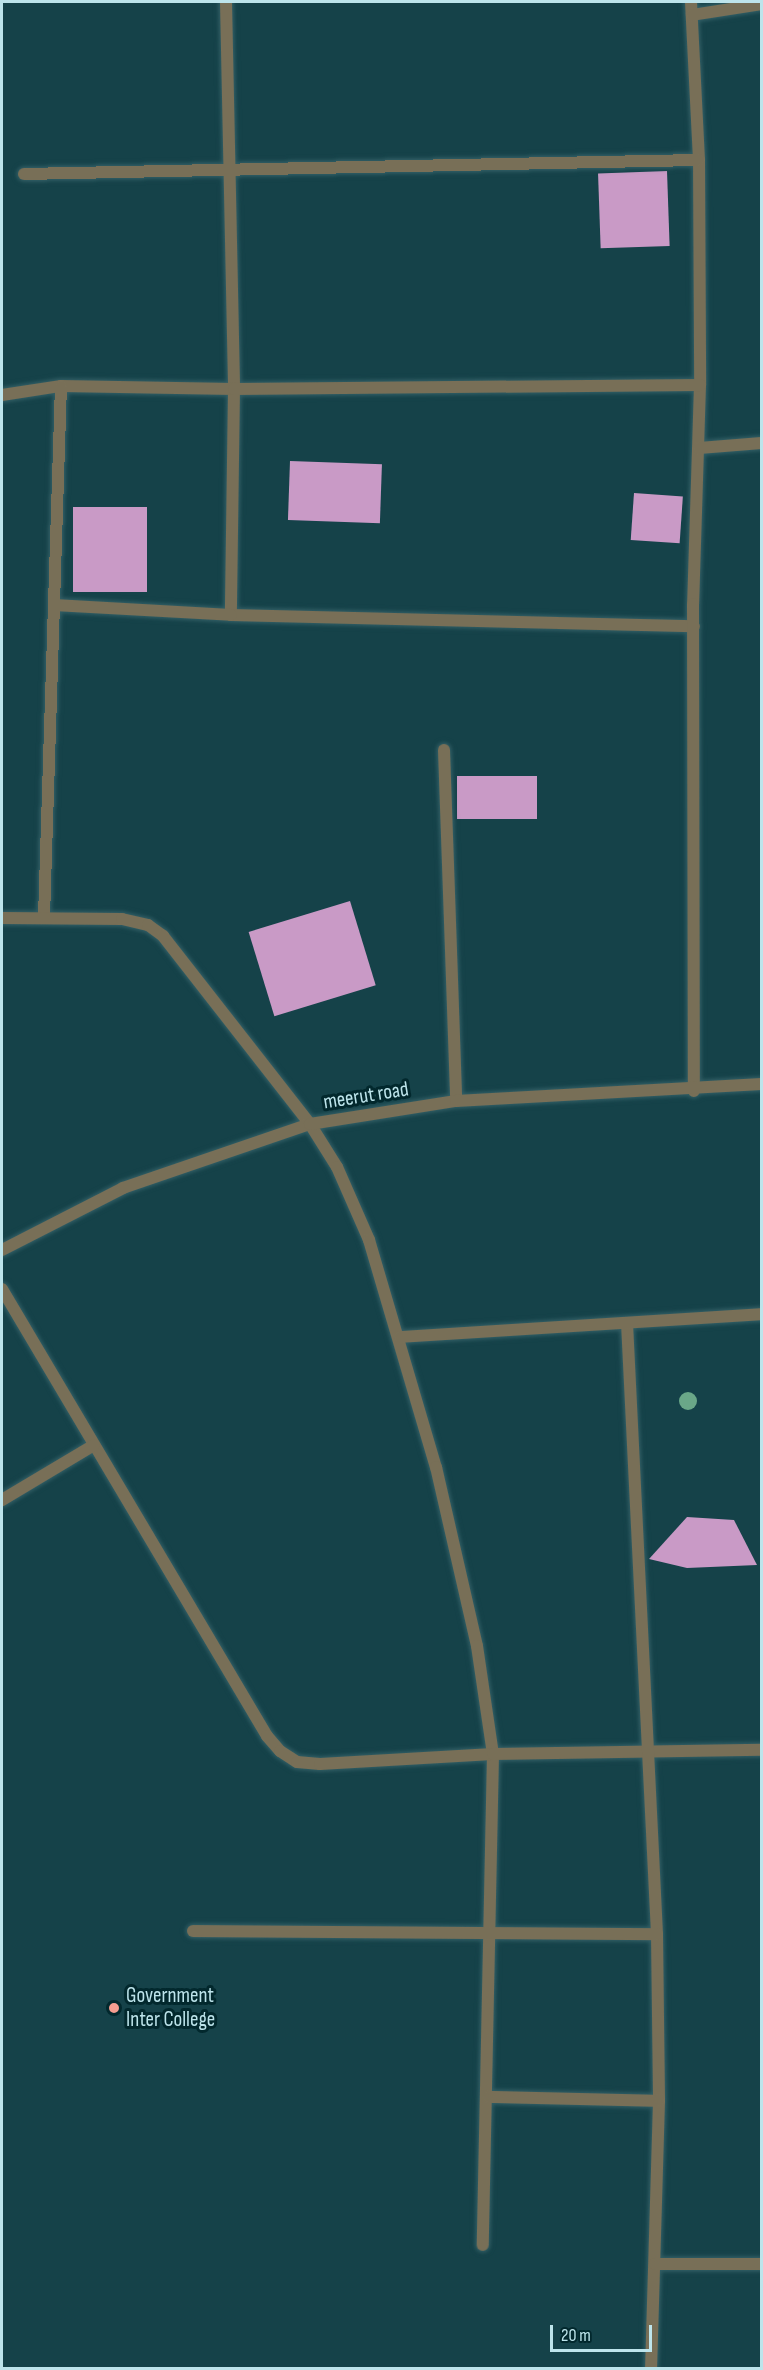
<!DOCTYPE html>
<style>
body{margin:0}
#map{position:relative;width:763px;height:2370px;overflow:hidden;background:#154249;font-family:"Sofia Sans Condensed",sans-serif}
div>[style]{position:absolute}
.building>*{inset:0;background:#c99ac6;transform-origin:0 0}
.roads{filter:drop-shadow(0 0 2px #335f66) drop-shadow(0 0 2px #335f66)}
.minor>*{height:12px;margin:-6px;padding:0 6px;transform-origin:6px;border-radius:6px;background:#786f57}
.trees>*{width:18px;height:18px;margin:-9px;border-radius:50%;background:#6aa788}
.dots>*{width:16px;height:16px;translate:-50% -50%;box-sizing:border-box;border:3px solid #02282d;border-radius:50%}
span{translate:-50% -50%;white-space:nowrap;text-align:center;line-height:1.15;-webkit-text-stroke:6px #02282d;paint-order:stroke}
.street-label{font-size:21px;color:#bde4eb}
.poi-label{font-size:21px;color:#bde4eb}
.left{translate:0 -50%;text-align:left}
.frame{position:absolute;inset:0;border:3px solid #bde4eb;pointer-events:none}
.scale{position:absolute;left:550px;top:2325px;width:102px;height:27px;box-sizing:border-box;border:3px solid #bde4eb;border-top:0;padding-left:8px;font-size:18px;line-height:21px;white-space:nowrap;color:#bde4eb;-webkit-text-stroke:4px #02282d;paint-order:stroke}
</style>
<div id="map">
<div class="building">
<div style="left:667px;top:171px;width:75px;height:69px;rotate:88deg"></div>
<div style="left:290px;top:461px;width:92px;height:59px;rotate:2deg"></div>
<div style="left:634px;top:493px;width:49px;height:47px;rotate:4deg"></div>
<div style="left:73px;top:507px;width:74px;height:85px"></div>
<div style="left:457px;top:776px;width:80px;height:43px"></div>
<div style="left:350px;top:901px;width:88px;height:106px;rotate:73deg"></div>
<div style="clip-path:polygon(687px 1517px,734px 1520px,757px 1565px,687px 1568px,649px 1559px)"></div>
</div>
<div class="roads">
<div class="minor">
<div style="left:226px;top:2px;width:387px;rotate:88.8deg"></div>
<div style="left:234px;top:389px;width:226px;rotate:90.8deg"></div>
<div style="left:231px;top:615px;width:463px;rotate:1.4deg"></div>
<div style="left:691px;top:2px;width:158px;rotate:87.1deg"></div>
<div style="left:699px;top:160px;width:225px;rotate:89.7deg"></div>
<div style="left:700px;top:385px;width:219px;rotate:91.8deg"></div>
<div style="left:693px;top:604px;width:487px;rotate:89.9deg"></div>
<div style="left:692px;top:15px;width:71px;rotate:-8.9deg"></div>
<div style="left:24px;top:174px;width:675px;rotate:-1.19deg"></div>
<div style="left:2px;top:395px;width:60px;rotate:-8.7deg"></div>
<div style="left:61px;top:386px;width:173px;rotate:1deg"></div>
<div style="left:234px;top:389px;width:466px;rotate:-0.5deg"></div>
<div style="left:699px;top:448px;width:63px;rotate:-4.5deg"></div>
<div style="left:54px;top:605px;width:177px;rotate:3.2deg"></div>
<div style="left:444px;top:750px;width:351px;rotate:88deg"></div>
<div style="left:44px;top:917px;width:531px;rotate:-88.17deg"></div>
<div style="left:2px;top:918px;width:120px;rotate:0.5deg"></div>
<div style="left:122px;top:919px;width:27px;rotate:13deg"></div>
<div style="left:148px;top:925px;width:19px;rotate:36deg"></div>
<div style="left:163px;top:936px;width:239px;rotate:52deg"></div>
<div style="left:310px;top:1124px;width:51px;rotate:57.9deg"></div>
<div style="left:337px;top:1167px;width:80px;rotate:66.3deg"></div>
<div style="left:369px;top:1240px;width:237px;rotate:73.6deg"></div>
<div style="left:436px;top:1467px;width:184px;rotate:77.1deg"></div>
<div style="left:477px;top:1646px;width:109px;rotate:81.6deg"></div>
<div style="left:493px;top:1754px;width:491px;rotate:91.2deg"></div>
<div style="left:2px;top:1250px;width:136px;rotate:-27.1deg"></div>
<div style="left:123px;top:1188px;width:198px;rotate:-18.9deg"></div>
<div style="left:310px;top:1124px;width:148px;rotate:-9deg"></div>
<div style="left:456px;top:1101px;width:306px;rotate:-3.2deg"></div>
<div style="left:2px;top:1289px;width:520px;rotate:59.34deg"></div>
<div style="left:267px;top:1736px;width:20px;rotate:49deg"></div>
<div style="left:280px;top:1751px;width:20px;rotate:33deg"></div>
<div style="left:297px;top:1762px;width:23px;rotate:5deg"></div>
<div style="left:320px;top:1764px;width:173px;rotate:-3.3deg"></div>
<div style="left:493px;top:1754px;width:269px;rotate:-0.9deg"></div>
<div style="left:627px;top:1323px;width:612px;rotate:87.19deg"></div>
<div style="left:657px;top:1934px;width:167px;rotate:89.3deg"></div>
<div style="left:659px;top:2101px;width:267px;rotate:91.7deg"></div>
<div style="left:400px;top:1337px;width:363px;rotate:-3.6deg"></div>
<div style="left:2px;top:1500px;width:107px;rotate:-30.9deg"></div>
<div style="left:193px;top:1931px;width:464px;rotate:0.4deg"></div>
<div style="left:489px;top:2097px;width:170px;rotate:1.3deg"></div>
<div style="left:655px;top:2264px;width:107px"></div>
</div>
</div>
<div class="trees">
<div style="left:688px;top:1401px"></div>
</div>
<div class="dots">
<div style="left:114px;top:2008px;background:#f59d90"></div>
</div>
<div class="street-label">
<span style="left:366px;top:1096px;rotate:-9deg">meerut road</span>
</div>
<div class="poi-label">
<span class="left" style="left:126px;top:2008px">Government<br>Inter College</span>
</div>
<div class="frame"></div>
<div class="scale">20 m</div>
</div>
